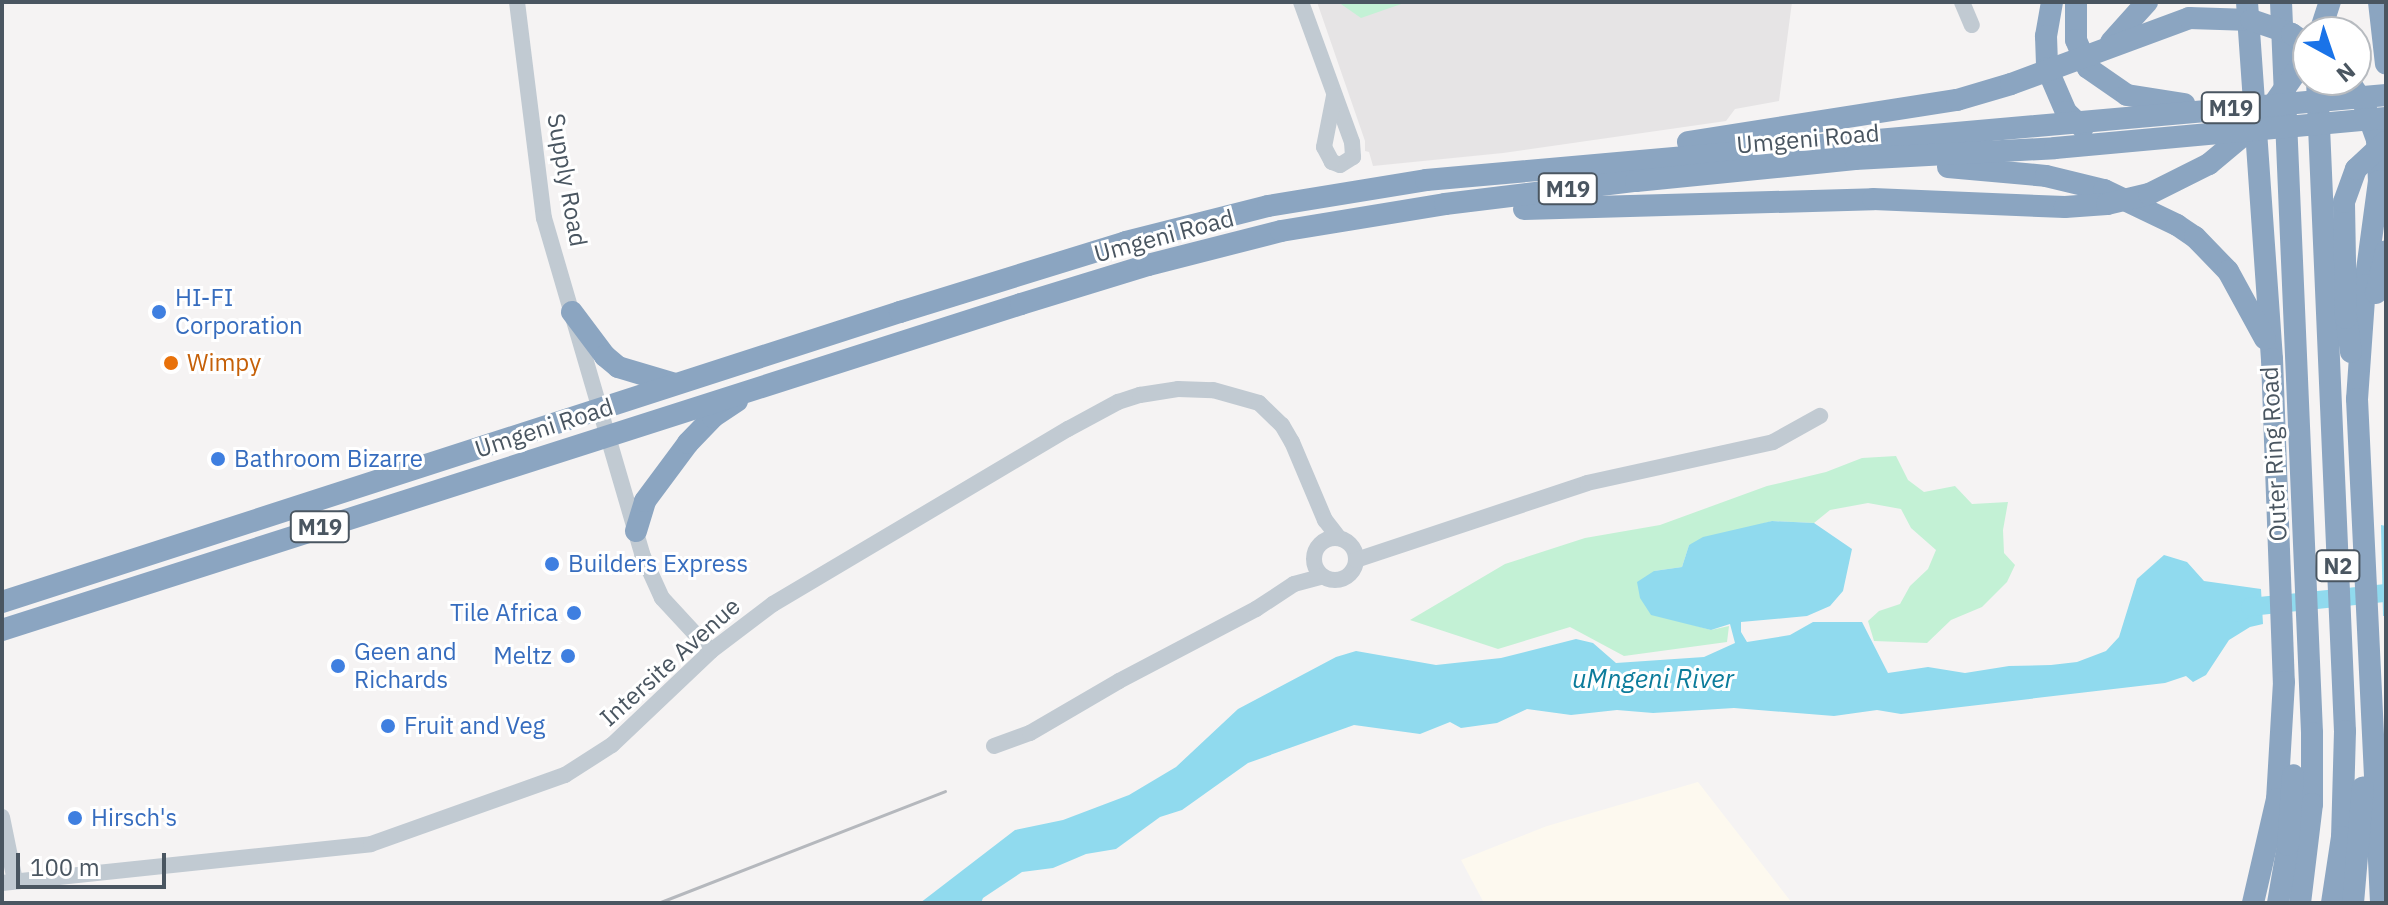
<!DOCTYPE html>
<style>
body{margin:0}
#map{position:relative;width:2388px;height:905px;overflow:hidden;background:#f5f3f3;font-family:"IBM Plex Sans",sans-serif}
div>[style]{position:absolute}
.commercial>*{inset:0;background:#fdf9ef}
.education>*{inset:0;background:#e6e4e5}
.green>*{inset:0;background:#c3f1d5}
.water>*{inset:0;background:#90daee}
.river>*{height:18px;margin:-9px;padding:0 9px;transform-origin:9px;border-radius:9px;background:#90daee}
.minor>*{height:16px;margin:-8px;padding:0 8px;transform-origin:8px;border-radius:8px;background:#c1cad2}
.minor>.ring{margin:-8px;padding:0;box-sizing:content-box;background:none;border:16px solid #c1cad2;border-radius:50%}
.highway>*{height:22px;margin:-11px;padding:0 11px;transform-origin:11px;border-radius:11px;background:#8ba5c1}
.rail>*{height:3px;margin:-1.5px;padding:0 1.5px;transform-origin:1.5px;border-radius:1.5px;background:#b5b8bd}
.dots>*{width:22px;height:22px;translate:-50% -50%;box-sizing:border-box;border:4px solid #fff;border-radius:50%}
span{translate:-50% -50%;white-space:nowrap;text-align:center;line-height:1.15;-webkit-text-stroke:6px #fff;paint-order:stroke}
.shield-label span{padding:2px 6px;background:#fff;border:2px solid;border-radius:6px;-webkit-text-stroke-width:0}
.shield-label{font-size:22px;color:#4a5661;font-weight:700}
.street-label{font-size:24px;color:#4a5661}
.shop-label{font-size:24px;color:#366cbe}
.left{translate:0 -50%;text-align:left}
.right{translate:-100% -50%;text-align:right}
.food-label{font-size:24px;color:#c56008}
.water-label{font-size:26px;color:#0c7c9b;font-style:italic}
.frame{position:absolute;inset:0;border:4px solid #4a5661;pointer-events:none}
.north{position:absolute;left:2292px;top:16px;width:80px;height:80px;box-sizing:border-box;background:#fff;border:2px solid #b7bbc0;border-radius:50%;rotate:140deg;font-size:22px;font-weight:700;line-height:32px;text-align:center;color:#4a5661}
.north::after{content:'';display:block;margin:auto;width:28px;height:36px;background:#1a73e8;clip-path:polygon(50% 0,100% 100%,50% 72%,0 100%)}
.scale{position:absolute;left:16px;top:853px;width:150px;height:36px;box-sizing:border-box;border:4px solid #4a5661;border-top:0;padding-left:10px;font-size:24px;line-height:28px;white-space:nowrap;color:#4a5661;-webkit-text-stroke:6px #fff;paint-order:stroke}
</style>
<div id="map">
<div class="commercial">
<div style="clip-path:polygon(1698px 782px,1792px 903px,1484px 903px,1461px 860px,1547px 826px)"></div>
</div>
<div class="education">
<div style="clip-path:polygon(1317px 2px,1792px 2px,1779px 101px,1735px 109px,1726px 121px,1503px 153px,1373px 166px,1369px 152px,1365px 151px,1365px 141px)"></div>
</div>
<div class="green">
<div style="clip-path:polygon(1338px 2px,1407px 2px,1361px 18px)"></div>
<div style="clip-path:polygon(1896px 456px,1908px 480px,1924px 492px,1955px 486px,1972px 504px,2008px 502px,2003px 530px,2004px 553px,2015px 565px,2007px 582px,1982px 607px,1951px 620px,1927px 643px,1874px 641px,1868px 621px,1879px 611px,1900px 604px,1910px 586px,1928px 569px,1936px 550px,1911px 528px,1901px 509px,1868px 503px,1830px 510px,1814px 523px,1772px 521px,1689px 545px,1682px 567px,1654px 571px,1683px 622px,1711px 630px,1729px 626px,1727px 642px,1624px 656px,1570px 627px,1498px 649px,1410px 620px,1505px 564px,1585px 538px,1660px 525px,1767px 486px,1826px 472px,1862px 458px)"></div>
</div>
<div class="water">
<div style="clip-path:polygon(1772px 521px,1814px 523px,1852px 549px,1843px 591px,1830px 606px,1807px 616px,1741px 622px,1741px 632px,1747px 642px,1790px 635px,1813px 622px,1862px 622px,1888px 673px,1928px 667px,1965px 673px,2009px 666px,2051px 665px,2077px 662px,2106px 651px,2119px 637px,2137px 579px,2164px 555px,2187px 562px,2204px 581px,2261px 589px,2263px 624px,2250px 627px,2229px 640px,2206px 675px,2193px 682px,2186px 676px,2165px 683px,1901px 714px,1877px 710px,1834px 716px,1734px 708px,1653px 713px,1617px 710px,1571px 715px,1527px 709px,1497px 723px,1461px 728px,1450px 722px,1420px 734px,1354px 725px,1248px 763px,1182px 810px,1160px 817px,1116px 849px,1086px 854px,1053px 868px,1022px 872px,983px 898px,981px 903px,920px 903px,1015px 830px,1063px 820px,1129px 795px,1176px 767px,1238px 709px,1336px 657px,1356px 651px,1436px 665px,1501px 658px,1576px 639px,1593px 643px,1616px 663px,1704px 657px,1735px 643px,1730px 624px,1711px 630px,1651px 615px,1640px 598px,1637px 582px,1654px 571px,1682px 567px,1689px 545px,1703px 537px)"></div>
<div style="clip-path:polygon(2381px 525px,2386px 526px,2386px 616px,2383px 616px)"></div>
</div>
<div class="river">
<div style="left:2239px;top:613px;width:13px;rotate:-29deg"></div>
<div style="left:2250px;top:607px;width:137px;rotate:-5.9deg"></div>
</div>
<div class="minor">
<div style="left:517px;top:2px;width:218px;rotate:82.9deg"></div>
<div style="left:544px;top:218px;width:350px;rotate:73.7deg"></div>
<div style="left:642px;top:554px;width:48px;rotate:65.6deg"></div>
<div style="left:662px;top:598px;width:72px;rotate:47.2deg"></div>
<div style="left:1301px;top:2px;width:149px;rotate:70deg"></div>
<div style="left:1352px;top:142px;width:15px;rotate:86deg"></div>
<div style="left:1353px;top:157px;width:15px;rotate:148deg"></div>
<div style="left:1340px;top:165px;width:9px;rotate:-159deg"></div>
<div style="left:1332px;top:162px;width:17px;rotate:-118deg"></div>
<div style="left:1324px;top:147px;width:52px;rotate:-78.9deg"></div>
<div style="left:1962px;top:2px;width:25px;rotate:67deg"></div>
<div class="ring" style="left:1314px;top:538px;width:26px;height:26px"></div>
<div style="left:1356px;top:560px;width:243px;rotate:-18.4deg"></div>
<div style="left:1587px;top:483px;width:190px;rotate:-12.4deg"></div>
<div style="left:1773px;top:442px;width:54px;rotate:-29deg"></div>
<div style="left:994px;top:746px;width:38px;rotate:-20deg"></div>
<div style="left:1030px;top:733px;width:103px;rotate:-30.3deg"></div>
<div style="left:1119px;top:681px;width:155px;rotate:-27.7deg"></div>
<div style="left:1256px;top:609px;width:45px;rotate:-33.3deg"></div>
<div style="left:1294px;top:584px;width:30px;rotate:-15deg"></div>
<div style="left:2px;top:817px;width:65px;rotate:78.5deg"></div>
<div style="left:2px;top:883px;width:371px;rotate:-6deg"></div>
<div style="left:371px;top:844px;width:206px;rotate:-19.6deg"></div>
<div style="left:565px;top:775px;width:56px;rotate:-32.6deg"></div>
<div style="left:612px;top:745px;width:137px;rotate:-43.5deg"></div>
<div style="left:711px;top:651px;width:78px;rotate:-37.2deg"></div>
<div style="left:773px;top:604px;width:343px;rotate:-30.7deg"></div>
<div style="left:1068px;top:429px;width:57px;rotate:-28.4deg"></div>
<div style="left:1118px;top:402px;width:23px;rotate:-18deg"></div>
<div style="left:1140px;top:395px;width:38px;rotate:-9deg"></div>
<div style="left:1178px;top:389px;width:35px;rotate:2deg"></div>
<div style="left:1213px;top:390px;width:48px;rotate:15.8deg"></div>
<div style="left:1259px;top:403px;width:32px;rotate:44deg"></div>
<div style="left:1282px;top:425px;width:20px;rotate:60deg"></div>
<div style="left:1292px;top:442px;width:85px;rotate:67.1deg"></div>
<div style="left:1325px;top:520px;width:23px;rotate:52deg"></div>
</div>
<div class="highway">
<div style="left:2052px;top:2px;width:35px;rotate:100deg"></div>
<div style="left:2046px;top:36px;width:32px;rotate:88deg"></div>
<div style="left:2047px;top:68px;width:48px;rotate:66.6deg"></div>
<div style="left:2066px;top:112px;width:23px;rotate:43deg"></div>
<div style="left:2076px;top:2px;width:38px;rotate:90deg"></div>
<div style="left:2076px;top:40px;width:30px;rotate:67deg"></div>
<div style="left:2088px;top:68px;width:47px;rotate:34.7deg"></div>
<div style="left:2127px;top:95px;width:58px;rotate:9deg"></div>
<div style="left:2247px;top:2px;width:358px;rotate:86deg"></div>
<div style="left:2272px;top:359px;width:323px;rotate:87.9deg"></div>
<div style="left:2284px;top:682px;width:117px;rotate:93.4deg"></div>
<div style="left:2277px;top:799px;width:107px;rotate:103deg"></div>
<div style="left:2281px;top:2px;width:732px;rotate:87.57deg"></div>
<div style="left:2312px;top:733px;width:71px;rotate:90deg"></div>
<div style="left:2312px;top:804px;width:100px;rotate:96.9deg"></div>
<div style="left:2379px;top:2px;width:62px;rotate:83.6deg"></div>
<div style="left:2320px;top:32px;width:32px;rotate:-72deg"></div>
<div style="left:2111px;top:42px;width:54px;rotate:-48deg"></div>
<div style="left:2317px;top:80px;width:652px;rotate:87.54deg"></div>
<div style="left:2345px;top:731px;width:106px;rotate:91.6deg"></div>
<div style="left:2342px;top:837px;width:67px;rotate:98.6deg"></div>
<div style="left:2348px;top:80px;width:29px;rotate:56deg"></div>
<div style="left:2364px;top:104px;width:37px;rotate:70deg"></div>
<div style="left:2377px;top:139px;width:42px;rotate:87.3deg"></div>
<div style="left:2379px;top:181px;width:105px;rotate:97.7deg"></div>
<div style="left:2365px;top:285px;width:114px;rotate:94deg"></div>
<div style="left:2357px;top:399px;width:505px;rotate:87.27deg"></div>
<div style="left:1688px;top:142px;width:272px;rotate:-8.9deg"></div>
<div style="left:1957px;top:100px;width:56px;rotate:-16.5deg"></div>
<div style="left:2011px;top:84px;width:190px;rotate:-20.3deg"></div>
<div style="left:2189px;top:18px;width:62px;rotate:1.8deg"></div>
<div style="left:2251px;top:20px;width:43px;rotate:18.9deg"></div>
<div style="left:2292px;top:34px;width:19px;rotate:35deg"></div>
<div style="left:1948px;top:167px;width:98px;rotate:5.2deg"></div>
<div style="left:2046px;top:176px;width:60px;rotate:13.6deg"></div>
<div style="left:2104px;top:190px;width:81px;rotate:25.6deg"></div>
<div style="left:2177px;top:225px;width:22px;rotate:34deg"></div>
<div style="left:2195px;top:237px;width:47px;rotate:45.9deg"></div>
<div style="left:2228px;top:271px;width:77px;rotate:61.4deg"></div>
<div style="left:1524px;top:209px;width:349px;rotate:-1.6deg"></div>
<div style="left:1873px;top:199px;width:192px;rotate:2.4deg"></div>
<div style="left:2065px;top:207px;width:42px;rotate:-4.1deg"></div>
<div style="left:2107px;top:204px;width:43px;rotate:-13.4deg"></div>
<div style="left:2149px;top:194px;width:67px;rotate:-26.6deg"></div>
<div style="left:2209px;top:164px;width:72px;rotate:-39.9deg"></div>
<div style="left:2264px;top:118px;width:77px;rotate:-55.1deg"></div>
<div style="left:2376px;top:293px;width:43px;rotate:-76.6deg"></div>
<div style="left:572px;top:312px;width:55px;rotate:53.1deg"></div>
<div style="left:605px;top:356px;width:17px;rotate:40deg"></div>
<div style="left:618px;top:367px;width:59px;rotate:16.6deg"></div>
<div style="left:2351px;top:352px;width:34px;rotate:-98deg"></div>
<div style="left:2346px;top:318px;width:116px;rotate:-91deg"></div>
<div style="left:2344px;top:202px;width:35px;rotate:-70deg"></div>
<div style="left:2356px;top:169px;width:40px;rotate:-43deg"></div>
<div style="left:636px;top:531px;width:31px;rotate:-73deg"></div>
<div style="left:645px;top:501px;width:72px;rotate:-53.4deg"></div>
<div style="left:688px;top:443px;width:36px;rotate:-46deg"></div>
<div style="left:713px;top:417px;width:29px;rotate:-34deg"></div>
<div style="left:2px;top:602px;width:944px;rotate:-17.9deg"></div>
<div style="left:900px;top:312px;width:237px;rotate:-17.2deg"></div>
<div style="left:1126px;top:242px;width:146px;rotate:-14.2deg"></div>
<div style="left:1268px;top:206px;width:160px;rotate:-9.3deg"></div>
<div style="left:1426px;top:180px;width:964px;rotate:-5.06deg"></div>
<div style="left:2px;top:630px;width:1070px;rotate:-17.74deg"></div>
<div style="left:1021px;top:304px;width:133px;rotate:-17.1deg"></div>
<div style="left:1148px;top:265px;width:137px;rotate:-14.3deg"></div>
<div style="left:1281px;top:231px;width:166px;rotate:-9.3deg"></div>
<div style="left:1445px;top:204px;width:192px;rotate:-6.9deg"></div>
<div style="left:1636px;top:181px;width:220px;rotate:-5.7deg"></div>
<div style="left:1855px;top:159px;width:200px;rotate:-3.1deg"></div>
<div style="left:2055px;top:148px;width:332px;rotate:-5.2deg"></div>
<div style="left:2278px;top:903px;width:59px;rotate:-80.2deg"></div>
<div style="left:2288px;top:845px;width:70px;rotate:-85.9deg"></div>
<div style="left:2353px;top:903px;width:116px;rotate:-85.1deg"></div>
</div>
<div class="rail">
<div style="left:658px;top:903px;width:308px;rotate:-21.3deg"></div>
</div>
<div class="dots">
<div style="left:159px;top:312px;background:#3f7fe0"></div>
<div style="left:171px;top:363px;background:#e8710a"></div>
<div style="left:218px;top:459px;background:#3f7fe0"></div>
<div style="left:552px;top:564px;background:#3f7fe0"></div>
<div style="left:574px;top:613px;background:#3f7fe0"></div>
<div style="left:568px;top:656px;background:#3f7fe0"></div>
<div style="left:338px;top:666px;background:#3f7fe0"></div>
<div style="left:388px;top:726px;background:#3f7fe0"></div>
<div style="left:75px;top:818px;background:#3f7fe0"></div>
</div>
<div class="shield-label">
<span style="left:2231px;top:108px">M19</span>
<span style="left:1568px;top:189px">M19</span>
<span style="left:320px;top:527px">M19</span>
<span style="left:2338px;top:566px">N2</span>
</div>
<div class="street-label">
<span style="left:1808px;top:139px;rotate:-5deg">Umgeni Road</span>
<span style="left:567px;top:180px;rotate:80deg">Supply Road</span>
<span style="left:1164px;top:236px;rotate:-15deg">Umgeni Road</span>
<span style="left:544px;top:428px;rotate:-18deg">Umgeni Road</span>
<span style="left:2274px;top:454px;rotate:-93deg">Outer Ring Road</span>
<span style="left:670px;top:662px;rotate:-42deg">Intersite Avenue</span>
</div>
<div class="shop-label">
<span class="left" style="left:175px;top:312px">HI-FI<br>Corporation</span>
<span class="left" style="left:234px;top:459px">Bathroom Bizarre</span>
<span class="left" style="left:568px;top:564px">Builders Express</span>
<span class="right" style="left:558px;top:613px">Tile Africa</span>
<span class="left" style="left:354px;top:666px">Geen and<br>Richards</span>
<span class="right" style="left:552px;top:656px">Meltz</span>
<span class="left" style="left:404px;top:726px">Fruit and Veg</span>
<span class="left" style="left:91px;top:818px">Hirsch's</span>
</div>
<div class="food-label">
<span class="left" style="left:187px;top:363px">Wimpy</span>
</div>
<div class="water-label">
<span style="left:1653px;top:679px">uMngeni River</span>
</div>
<div class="frame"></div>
<div class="north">N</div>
<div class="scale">100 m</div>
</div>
